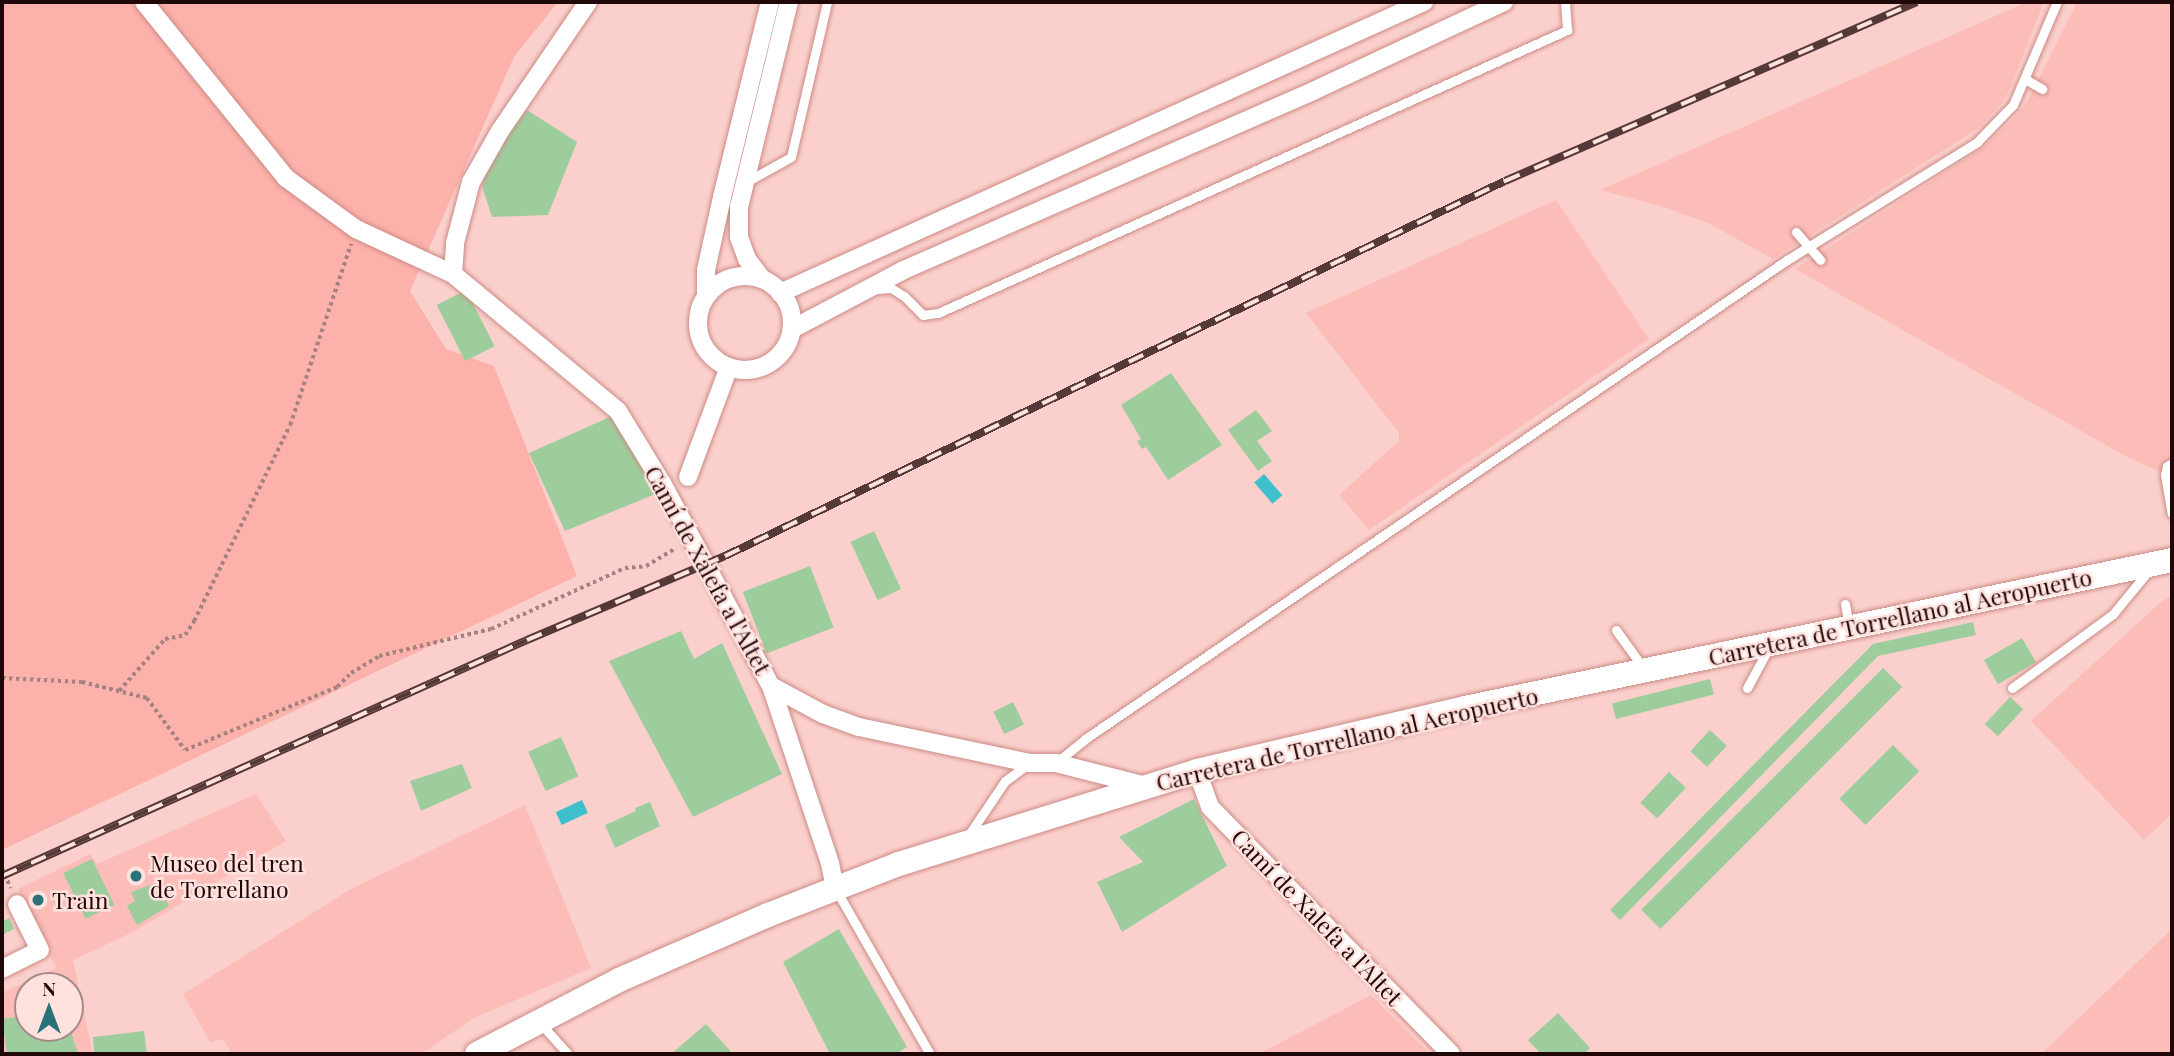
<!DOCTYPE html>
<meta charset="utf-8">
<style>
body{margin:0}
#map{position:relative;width:2174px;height:1056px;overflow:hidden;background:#fbd0cc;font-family:"Playfair Display",serif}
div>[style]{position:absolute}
.built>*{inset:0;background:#fcbdb8}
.green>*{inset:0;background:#fcb1ab}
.water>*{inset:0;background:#3fbfcb;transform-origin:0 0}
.building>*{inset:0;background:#9ecd9d;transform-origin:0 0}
.path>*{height:3.5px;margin-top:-1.75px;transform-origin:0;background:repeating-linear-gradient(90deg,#a5817f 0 3.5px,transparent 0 7px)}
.roads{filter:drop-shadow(0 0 2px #cc8a85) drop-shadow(0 0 2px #cc8a85)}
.lane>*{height:9px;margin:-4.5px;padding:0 4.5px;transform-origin:4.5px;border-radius:4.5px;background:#fff}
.street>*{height:18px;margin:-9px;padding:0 9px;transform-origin:9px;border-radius:9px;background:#fff}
.street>.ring{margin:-9px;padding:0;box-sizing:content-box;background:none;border:18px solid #fff;border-radius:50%}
.secondary>*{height:24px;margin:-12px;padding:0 12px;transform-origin:12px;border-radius:12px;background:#fff}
.rail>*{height:8px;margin-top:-4px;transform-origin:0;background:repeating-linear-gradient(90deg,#ffe1de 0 16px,#553938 0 32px);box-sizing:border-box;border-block:2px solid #553938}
.dots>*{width:19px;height:19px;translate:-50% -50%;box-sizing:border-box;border:4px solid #ffe1de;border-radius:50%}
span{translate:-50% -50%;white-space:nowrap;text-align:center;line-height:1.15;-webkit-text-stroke:5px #ffe1de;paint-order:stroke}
.street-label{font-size:23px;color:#200808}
.poi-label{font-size:23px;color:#200808}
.left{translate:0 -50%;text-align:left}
.frame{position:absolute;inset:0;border:4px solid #200808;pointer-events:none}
.north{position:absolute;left:14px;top:972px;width:70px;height:70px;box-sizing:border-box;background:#ffe1de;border:2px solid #a68a88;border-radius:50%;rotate:0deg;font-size:19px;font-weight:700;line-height:28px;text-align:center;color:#200808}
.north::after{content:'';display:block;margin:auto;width:24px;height:32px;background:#287279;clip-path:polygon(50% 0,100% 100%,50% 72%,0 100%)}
</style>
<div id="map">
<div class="built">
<div style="clip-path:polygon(2027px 2px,2044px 2px,2010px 89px,2002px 103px,1979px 128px,1773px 259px,1710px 224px,1664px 207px,1600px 190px)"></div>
<div style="clip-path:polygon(2077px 2px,2172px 2px,2172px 477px,2129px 458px,1795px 269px,1981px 149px,2011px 121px,2026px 104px)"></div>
<div style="clip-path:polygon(1556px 200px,1649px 339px,1369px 530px,1339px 495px,1399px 441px,1399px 433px,1306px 313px)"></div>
<div style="clip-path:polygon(2172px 596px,2172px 814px,2144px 840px,2031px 721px,2162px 601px)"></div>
<div style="clip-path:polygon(evenodd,256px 794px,286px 841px,133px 932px,73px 960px,93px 1054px,2px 1054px,2px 993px,56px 968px,18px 889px,90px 854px,97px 864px,256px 794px,28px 986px,70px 986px,70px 1028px,28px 1028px,28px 986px)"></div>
<div style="clip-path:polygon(525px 805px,591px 968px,474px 1018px,421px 1054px,232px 1054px,223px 1039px,210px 1042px,183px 994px,351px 889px)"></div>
<div style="clip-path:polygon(2172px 929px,2172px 1054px,2041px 1054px)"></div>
<div style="clip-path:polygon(1371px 995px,1430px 1054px,1259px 1054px)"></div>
</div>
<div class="green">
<div style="clip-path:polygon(2px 2px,558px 2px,514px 57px,410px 291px,446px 349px,494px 366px,577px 576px,2px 850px)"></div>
</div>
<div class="water">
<div style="left:1264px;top:474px;width:28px;height:13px;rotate:49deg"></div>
<div style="left:582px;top:800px;width:14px;height:29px;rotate:65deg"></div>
</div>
<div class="building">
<div style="clip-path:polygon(527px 110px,577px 142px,548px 215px,492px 217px,482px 186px,491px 156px)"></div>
<div style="left:466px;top:290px;width:63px;height:33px;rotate:63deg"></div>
<div style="clip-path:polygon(1171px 373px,1222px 445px,1168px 480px,1146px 447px,1142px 449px,1137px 441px,1141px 439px,1121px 405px)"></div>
<div style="clip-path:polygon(1256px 410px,1272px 431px,1257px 441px,1272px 461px,1258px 471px,1228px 430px)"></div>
<div style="clip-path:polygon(612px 416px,658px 493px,565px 531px,529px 453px)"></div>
<div style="left:874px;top:531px;width:64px;height:26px;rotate:65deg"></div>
<div style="left:810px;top:566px;width:66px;height:72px;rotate:69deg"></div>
<div style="clip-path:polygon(1973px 622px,1976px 635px,1878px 656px,1620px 920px,1610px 910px,1873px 644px)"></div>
<div style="clip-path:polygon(681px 631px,694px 659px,722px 643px,782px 774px,693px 817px,609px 661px)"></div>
<div style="left:2022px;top:638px;width:28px;height:44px;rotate:60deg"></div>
<div style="left:1883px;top:668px;width:27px;height:342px;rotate:45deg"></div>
<div style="left:1710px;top:679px;width:16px;height:101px;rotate:76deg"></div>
<div style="left:2010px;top:697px;width:18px;height:37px;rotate:43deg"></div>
<div style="left:1013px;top:702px;width:25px;height:22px;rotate:64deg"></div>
<div style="left:1710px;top:730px;width:23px;height:29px;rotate:43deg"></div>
<div style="left:561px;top:737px;width:43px;height:36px;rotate:66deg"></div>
<div style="left:1893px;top:745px;width:37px;height:76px;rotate:45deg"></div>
<div style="clip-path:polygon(462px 764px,472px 788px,421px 811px,410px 781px)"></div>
<div style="left:1669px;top:772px;width:23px;height:42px;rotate:43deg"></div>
<div style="clip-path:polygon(1194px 799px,1227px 866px,1122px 932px,1097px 882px,1143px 862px,1119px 837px)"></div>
<div style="clip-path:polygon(650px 802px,660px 826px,615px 848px,605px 825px,636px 811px,635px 808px)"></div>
<div style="left:92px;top:859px;width:51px;height:32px;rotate:64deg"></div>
<div style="clip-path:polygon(151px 885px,155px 891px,162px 890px,169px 906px,137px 925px,127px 906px,135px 901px,131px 892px)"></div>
<div style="clip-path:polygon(9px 918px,14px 929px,2px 935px,2px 922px)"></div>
<div style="clip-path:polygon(839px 929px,907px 1047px,896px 1054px,830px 1054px,783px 962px)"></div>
<div style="clip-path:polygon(1558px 1013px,1590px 1048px,1584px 1054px,1541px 1054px,1528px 1040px)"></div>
<div style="clip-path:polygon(28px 1015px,28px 1028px,70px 1028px,78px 1054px,7px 1054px,2px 1019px)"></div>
<div style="clip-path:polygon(706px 1024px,733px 1054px,671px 1054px)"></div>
<div style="clip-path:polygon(144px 1031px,147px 1054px,94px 1054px,93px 1037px)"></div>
</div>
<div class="path">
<div style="left:2px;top:678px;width:80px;rotate:2.9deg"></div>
<div style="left:82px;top:682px;width:67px;rotate:13.8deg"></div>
<div style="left:147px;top:698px;width:64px;rotate:53.8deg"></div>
<div style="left:185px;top:750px;width:165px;rotate:-22.5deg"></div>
<div style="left:337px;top:687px;width:20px;rotate:-45deg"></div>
<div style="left:351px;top:673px;width:33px;rotate:-31deg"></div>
<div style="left:379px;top:656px;width:115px;rotate:-13.6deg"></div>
<div style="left:491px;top:629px;width:147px;rotate:-24.5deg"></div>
<div style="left:625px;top:568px;width:21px;rotate:-5deg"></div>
<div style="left:646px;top:566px;width:35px;rotate:-31deg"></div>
<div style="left:119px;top:691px;width:69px;rotate:-48.5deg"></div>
<div style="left:165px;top:639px;width:20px;rotate:-11deg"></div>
<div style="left:185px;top:635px;width:17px;rotate:-57deg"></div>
<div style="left:194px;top:621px;width:218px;rotate:-63.9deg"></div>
<div style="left:290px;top:425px;width:191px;rotate:-71.4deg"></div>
<div style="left:2px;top:868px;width:22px;rotate:66deg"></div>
</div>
<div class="roads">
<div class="lane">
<div style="left:2025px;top:79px;width:20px;rotate:30deg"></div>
<div style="left:746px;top:182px;width:51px;rotate:-29.1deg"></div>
<div style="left:791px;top:157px;width:159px;rotate:-76.9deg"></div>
<div style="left:1796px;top:232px;width:37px;rotate:49deg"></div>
<div style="left:878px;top:289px;width:13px;rotate:-4deg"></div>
<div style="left:891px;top:288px;width:15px;rotate:32deg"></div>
<div style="left:904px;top:296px;width:27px;rotate:45deg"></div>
<div style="left:923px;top:315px;width:15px;rotate:-8deg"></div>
<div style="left:938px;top:313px;width:690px;rotate:-24.22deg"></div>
<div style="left:1567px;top:30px;width:28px;rotate:-94deg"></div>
<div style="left:2172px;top:463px;width:6px;rotate:149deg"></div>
<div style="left:2167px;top:466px;width:9px;rotate:103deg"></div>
<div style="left:2165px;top:475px;width:39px;rotate:80deg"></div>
<div style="left:1845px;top:604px;width:22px;rotate:80deg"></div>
<div style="left:1616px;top:630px;width:48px;rotate:54.3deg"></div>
<div style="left:1747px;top:688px;width:44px;rotate:-61.7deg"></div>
<div style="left:2012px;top:688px;width:125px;rotate:-36.2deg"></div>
<div style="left:2113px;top:614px;width:57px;rotate:-50.7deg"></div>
<div style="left:1057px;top:762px;width:36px;rotate:-39deg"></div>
<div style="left:1085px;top:739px;width:850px;rotate:-34.31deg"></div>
<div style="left:1787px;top:260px;width:224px;rotate:-31.8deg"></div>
<div style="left:1977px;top:142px;width:52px;rotate:-45.8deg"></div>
<div style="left:2013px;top:105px;width:112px;rotate:-66.9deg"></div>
<div style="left:968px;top:836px;width:66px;rotate:-56.1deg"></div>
<div style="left:1005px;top:781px;width:29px;rotate:-36deg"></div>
<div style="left:836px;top:890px;width:189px;rotate:60.2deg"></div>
<div style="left:541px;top:1024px;width:40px;rotate:48deg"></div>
</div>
<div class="street">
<div style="left:144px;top:2px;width:226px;rotate:51.1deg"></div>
<div style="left:286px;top:178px;width:87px;rotate:36.1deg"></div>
<div style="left:356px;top:229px;width:107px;rotate:24.9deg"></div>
<div style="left:453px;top:274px;width:214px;rotate:39.7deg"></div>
<div style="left:618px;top:411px;width:84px;rotate:58.6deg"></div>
<div style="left:662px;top:483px;width:230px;rotate:61.8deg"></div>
<div style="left:771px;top:686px;width:59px;rotate:28.3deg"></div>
<div style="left:823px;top:714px;width:38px;rotate:20deg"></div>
<div style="left:859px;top:727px;width:175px;rotate:11.9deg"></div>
<div style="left:1030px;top:763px;width:26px"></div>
<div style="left:1056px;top:763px;width:93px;rotate:14.3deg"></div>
<div style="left:453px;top:274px;width:31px;rotate:-86deg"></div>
<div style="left:455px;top:243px;width:63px;rotate:-75.3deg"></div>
<div style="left:471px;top:182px;width:59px;rotate:-60.4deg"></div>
<div style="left:500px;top:131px;width:156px;rotate:-55.7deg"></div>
<div class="ring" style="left:698px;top:276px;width:76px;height:76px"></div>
<div style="left:762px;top:279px;width:25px;rotate:-127deg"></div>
<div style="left:747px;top:259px;width:23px;rotate:-110deg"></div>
<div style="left:739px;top:237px;width:30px;rotate:-90deg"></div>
<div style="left:739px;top:207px;width:211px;rotate:-76.3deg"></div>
<div style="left:780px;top:293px;width:707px;rotate:-24.32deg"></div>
<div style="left:706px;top:296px;width:26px;rotate:-90deg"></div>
<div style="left:706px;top:270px;width:75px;rotate:-77.6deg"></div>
<div style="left:722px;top:197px;width:201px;rotate:-76.2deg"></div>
<div style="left:792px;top:329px;width:127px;rotate:-27.8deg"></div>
<div style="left:904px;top:270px;width:446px;rotate:-23.6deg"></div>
<div style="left:1313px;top:91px;width:211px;rotate:-25deg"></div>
<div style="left:688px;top:477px;width:117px;rotate:-69.6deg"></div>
<div style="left:771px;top:686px;width:187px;rotate:71.6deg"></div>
<div style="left:830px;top:863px;width:26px;rotate:79deg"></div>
<div style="left:1197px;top:771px;width:38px;rotate:70deg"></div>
<div style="left:1210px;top:807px;width:345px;rotate:45.7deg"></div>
<div style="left:2px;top:969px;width:42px;rotate:-26.6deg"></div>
<div style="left:40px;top:950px;width:51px;rotate:-116.6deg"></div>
</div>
<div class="secondary">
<div style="left:477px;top:1054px;width:160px;rotate:-27.5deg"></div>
<div style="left:619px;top:980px;width:163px;rotate:-23.6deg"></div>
<div style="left:768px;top:915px;width:141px;rotate:-21.3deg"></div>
<div style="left:899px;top:864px;width:312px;rotate:-17.3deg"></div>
<div style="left:1197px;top:771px;width:275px;rotate:-13.2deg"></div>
<div style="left:1465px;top:708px;width:722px;rotate:-11.82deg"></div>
</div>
</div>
<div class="rail">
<div style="left:2px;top:876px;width:576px;rotate:-24.21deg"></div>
<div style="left:527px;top:640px;width:215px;rotate:-23deg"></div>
<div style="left:725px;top:556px;width:865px;rotate:-25.68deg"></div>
<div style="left:1505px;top:181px;width:449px;rotate:-23.5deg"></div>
</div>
<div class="dots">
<div style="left:136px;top:876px;background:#287279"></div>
<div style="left:38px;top:900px;background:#287279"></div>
</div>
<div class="street-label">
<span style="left:708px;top:570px;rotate:61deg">Camí de Xalefa a l'Altet</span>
<span style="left:1900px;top:617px;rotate:-12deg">Carretera de Torrellano al Aeropuerto</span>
<span style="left:1347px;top:739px;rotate:-13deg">Carretera de Torrellano al Aeropuerto</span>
<span style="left:1317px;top:917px;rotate:46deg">Camí de Xalefa a l'Altet</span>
</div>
<div class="poi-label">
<span class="left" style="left:150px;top:876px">Museo del tren<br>de Torrellano</span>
<span class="left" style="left:52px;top:900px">Train</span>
</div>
<div class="frame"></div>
<div class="north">N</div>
</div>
